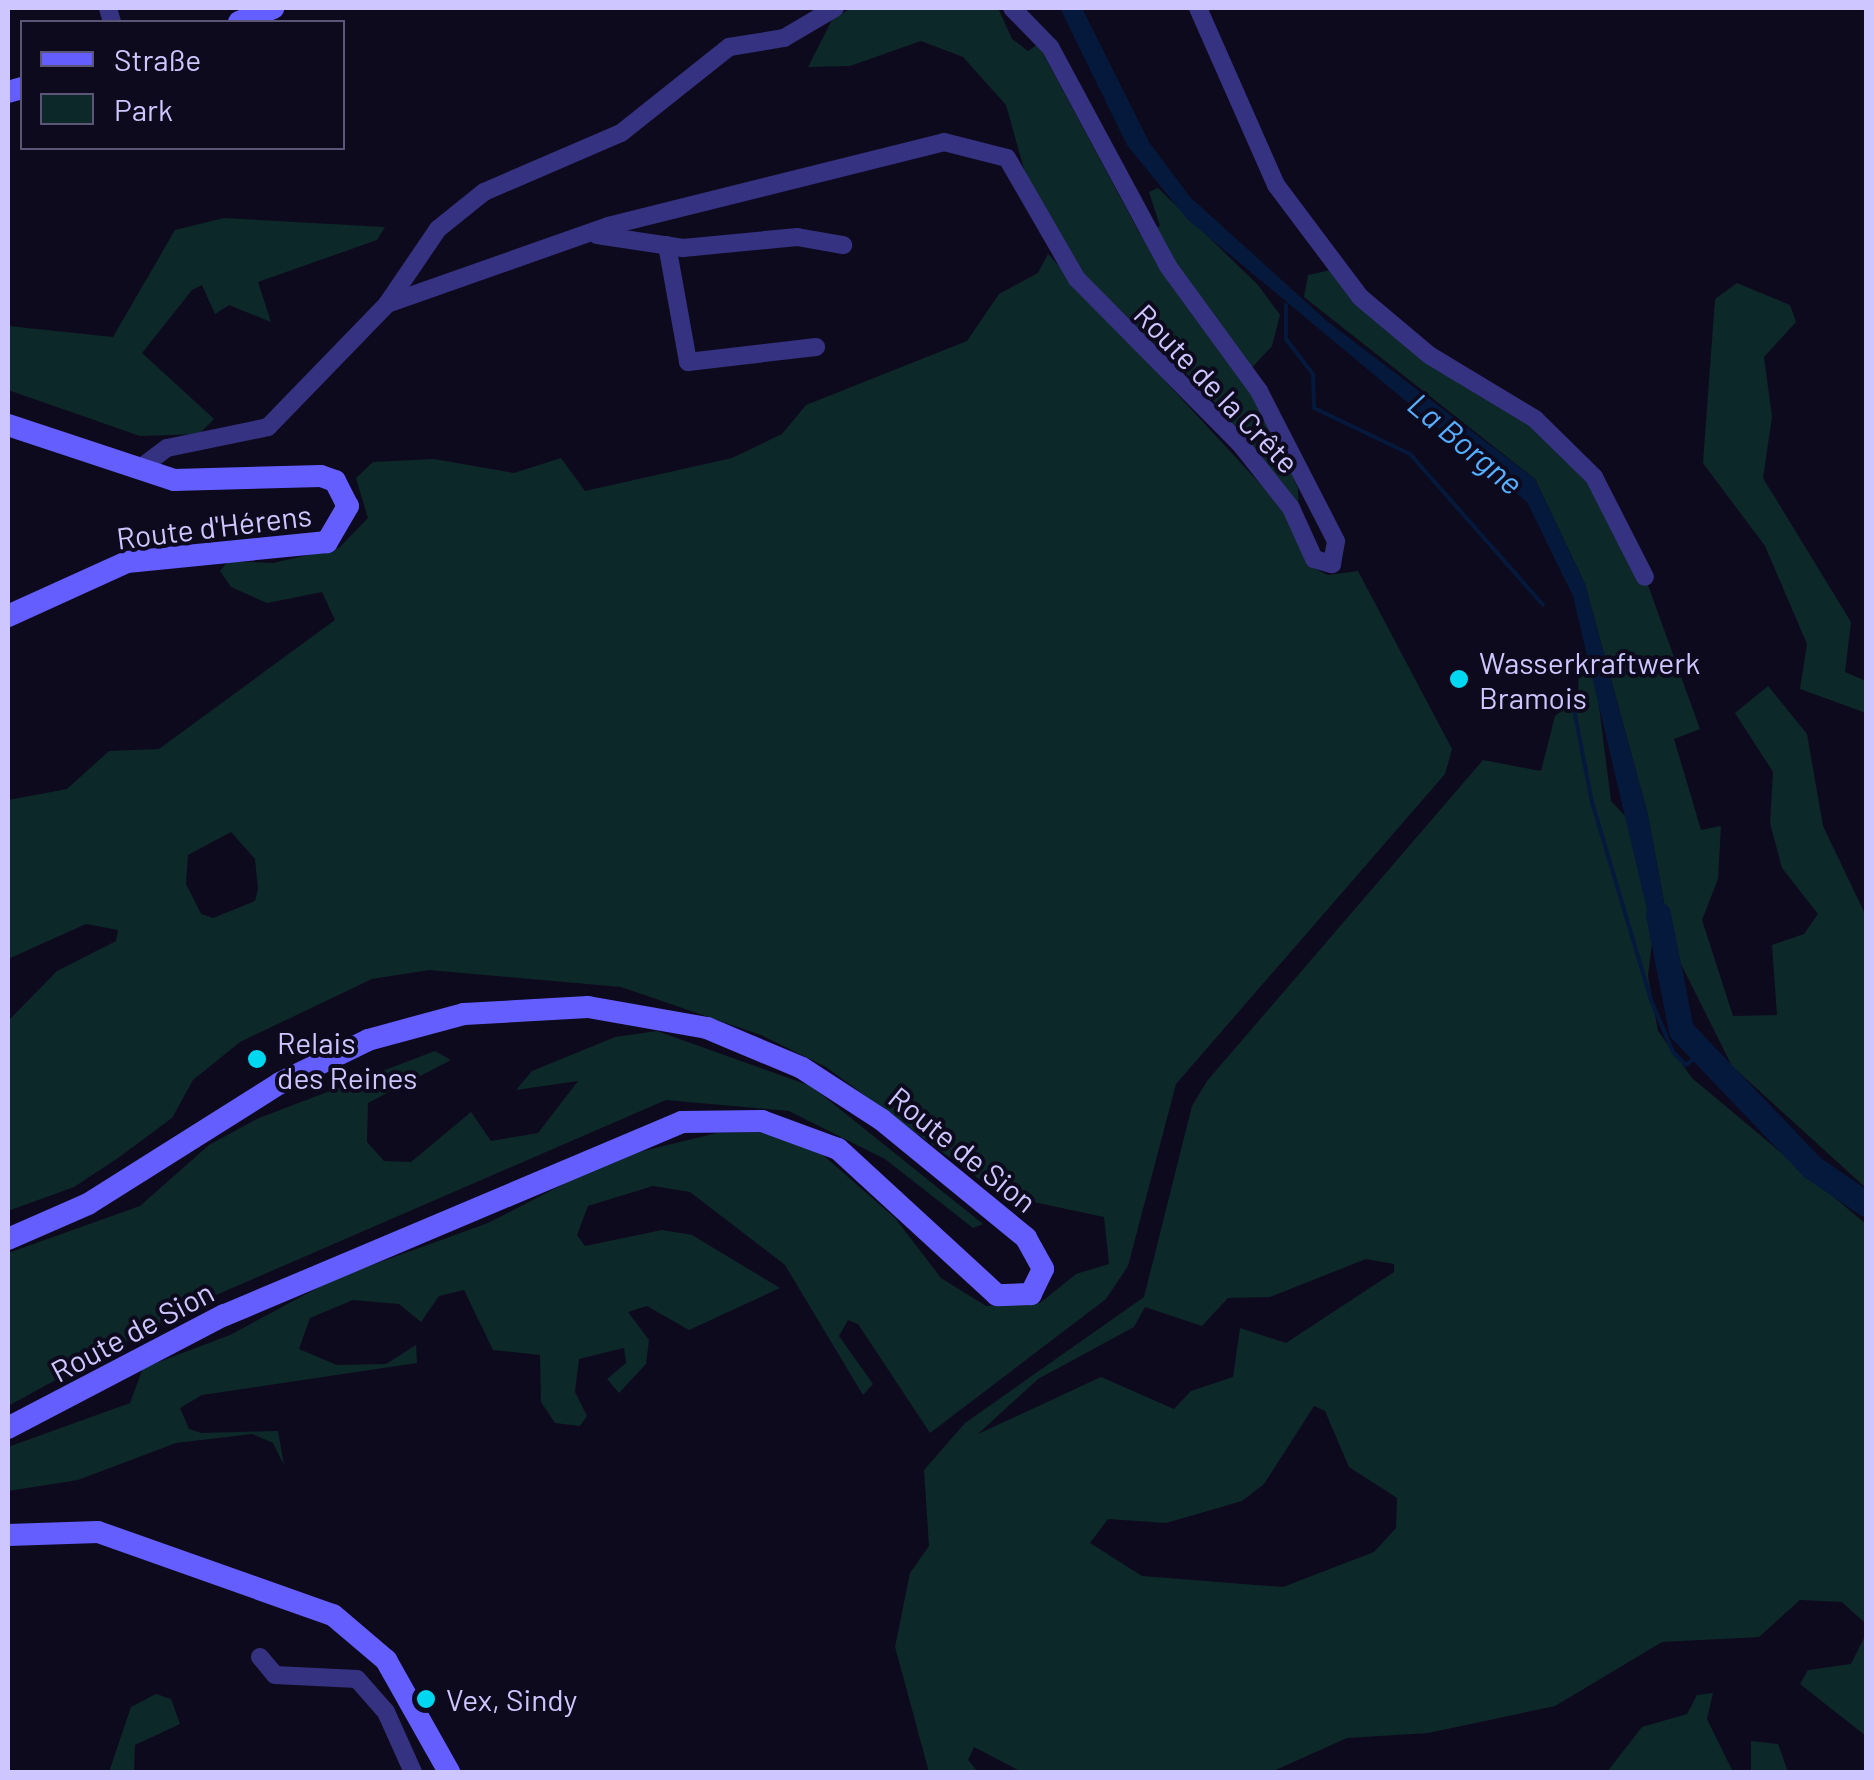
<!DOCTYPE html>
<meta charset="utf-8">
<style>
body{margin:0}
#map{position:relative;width:1874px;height:1780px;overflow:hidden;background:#0e0a1e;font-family:Barlow,sans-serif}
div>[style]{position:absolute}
.green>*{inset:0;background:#0d2828}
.water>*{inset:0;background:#05193c}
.stream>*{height:4px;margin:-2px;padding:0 2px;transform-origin:2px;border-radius:2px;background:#05193c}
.river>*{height:25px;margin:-12.5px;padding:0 12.5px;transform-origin:12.5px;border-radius:12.5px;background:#05193c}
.street>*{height:18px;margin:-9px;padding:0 9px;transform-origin:9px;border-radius:9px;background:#353281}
.secondary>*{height:22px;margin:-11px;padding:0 11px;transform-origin:11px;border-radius:11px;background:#645eff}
.dots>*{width:28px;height:28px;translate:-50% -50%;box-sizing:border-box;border:5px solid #0e0a1e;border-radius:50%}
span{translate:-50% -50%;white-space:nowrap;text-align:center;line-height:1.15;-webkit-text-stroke:8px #0e0a1e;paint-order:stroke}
.street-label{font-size:30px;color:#cec7ff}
.poi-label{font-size:30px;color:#cec7ff}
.left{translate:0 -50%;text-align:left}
.water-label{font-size:32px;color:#55afff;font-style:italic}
.frame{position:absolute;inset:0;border:10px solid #cec7ff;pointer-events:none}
.legend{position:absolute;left:20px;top:20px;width:325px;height:130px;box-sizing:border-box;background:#0e0a1e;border:2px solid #5b5678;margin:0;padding:12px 18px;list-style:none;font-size:30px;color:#cec7ff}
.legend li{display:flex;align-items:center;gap:20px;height:50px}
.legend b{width:50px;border:2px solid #5b5678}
</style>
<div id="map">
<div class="green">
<div style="clip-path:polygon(852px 8px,998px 8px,1012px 39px,1028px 51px,1038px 44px,1140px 234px,1160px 226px,1149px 192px,1158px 188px,1258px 285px,1280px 315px,1272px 346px,1246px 374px,1298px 488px,1299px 522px,1210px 396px,1082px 274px,1027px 180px,1006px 105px,963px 57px,921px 41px,850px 66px,808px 67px,833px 18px)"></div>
<div style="clip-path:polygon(224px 218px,385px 227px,377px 240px,258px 282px,271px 322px,229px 305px,215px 314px,202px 285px,192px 290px,142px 353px,214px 419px,199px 434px,140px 436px,8px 390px,8px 326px,113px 337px,175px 230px)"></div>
<div style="clip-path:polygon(evenodd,1048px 254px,1286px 512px,1307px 565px,1328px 575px,1358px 571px,1452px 749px,1445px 774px,1176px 1084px,1128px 1266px,1106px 1299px,930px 1433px,858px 1324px,848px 1320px,839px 1336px,873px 1384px,863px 1395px,785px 1265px,690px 1192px,653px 1186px,588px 1206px,577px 1235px,585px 1246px,662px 1230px,692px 1235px,780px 1288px,689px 1330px,647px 1306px,628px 1312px,649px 1340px,646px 1364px,619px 1393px,607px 1379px,626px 1363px,624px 1348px,579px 1359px,575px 1392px,587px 1416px,580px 1426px,555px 1423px,541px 1402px,540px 1355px,493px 1350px,464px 1290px,439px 1296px,421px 1322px,399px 1304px,353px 1300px,310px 1318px,299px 1349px,337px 1365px,386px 1364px,416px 1345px,417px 1363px,202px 1395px,180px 1408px,189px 1429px,201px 1433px,278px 1431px,284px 1465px,273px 1443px,252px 1434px,176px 1443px,78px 1480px,8px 1491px,8px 1447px,130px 1403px,143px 1368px,230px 1335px,336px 1278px,488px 1223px,614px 1158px,717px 1133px,767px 1132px,823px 1155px,895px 1218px,941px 1278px,986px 1306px,1040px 1303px,1076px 1274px,1109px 1264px,1104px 1217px,1001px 1195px,826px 1067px,761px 1035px,621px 987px,429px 970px,372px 979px,240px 1042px,193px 1080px,172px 1118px,118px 1158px,74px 1187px,8px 1211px,8px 1021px,57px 971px,116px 941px,118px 930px,86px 924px,8px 959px,8px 800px,67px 789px,109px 751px,159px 749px,335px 620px,322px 592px,267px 603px,231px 587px,220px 571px,228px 561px,273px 563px,339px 548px,368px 518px,356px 478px,373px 462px,434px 459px,514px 473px,561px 458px,585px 491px,732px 458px,782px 434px,806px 405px,967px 341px,999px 294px,1038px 273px,1048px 254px,231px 832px,255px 859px,258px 889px,255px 901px,213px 918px,201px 914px,186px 884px,188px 855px,231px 832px)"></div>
<div style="clip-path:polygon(1340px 268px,1382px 319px,1500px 391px,1582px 471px,1645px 577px,1700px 729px,1674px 739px,1701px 830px,1721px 826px,1718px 879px,1702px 920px,1733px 1016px,1777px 1015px,1772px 945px,1804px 934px,1818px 914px,1782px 868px,1770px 823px,1773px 772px,1735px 713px,1768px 686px,1807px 734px,1823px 826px,1866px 916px,1866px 1188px,1732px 1066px,1672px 946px,1648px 815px,1585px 584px,1535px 479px,1304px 297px,1308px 275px)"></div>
<div style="clip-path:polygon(1737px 283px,1790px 305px,1796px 322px,1764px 357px,1772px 417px,1763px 478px,1851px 622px,1845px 672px,1866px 681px,1866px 713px,1800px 689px,1807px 644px,1765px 546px,1703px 463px,1715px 299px)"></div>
<div style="clip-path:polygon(evenodd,1579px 667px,1594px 667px,1611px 801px,1630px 821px,1654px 925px,1648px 976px,1658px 1031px,1692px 1078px,1866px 1224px,1866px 1624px,1842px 1602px,1800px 1600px,1759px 1637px,1662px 1642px,1555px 1706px,1428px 1733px,1347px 1738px,1271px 1772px,1022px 1772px,974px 1747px,968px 1760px,978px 1772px,929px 1772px,895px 1647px,910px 1573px,929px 1546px,924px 1470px,965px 1423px,1144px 1297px,1192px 1106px,1207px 1081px,1483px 760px,1541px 771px,1555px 716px,1578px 695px,1579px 667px,1366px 1259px,1394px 1264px,1394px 1272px,1286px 1343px,1240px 1328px,1233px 1377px,1191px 1391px,1174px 1409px,1101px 1377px,978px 1434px,1038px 1379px,1134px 1327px,1145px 1307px,1202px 1326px,1228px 1298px,1270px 1297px,1366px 1259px,1579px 667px,1314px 1406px,1325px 1411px,1349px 1467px,1397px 1498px,1396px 1528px,1374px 1552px,1283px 1587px,1142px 1576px,1090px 1543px,1108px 1519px,1166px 1523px,1242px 1501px,1264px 1484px,1314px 1406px)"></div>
<div style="clip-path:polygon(657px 1031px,811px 1086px,983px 1224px,973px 1228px,885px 1159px,789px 1111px,666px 1100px,193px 1305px,8px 1406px,8px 1253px,140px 1206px,209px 1145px,259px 1118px,435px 1051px,451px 1060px,368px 1103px,367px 1142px,384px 1161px,411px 1162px,471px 1112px,491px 1141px,538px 1133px,578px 1081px,516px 1090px,532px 1071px,615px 1037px)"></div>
<div style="clip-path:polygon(1866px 1634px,1866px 1736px,1800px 1684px,1808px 1670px,1851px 1664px)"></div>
<div style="clip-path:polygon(1713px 1693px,1707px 1719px,1733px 1772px,1607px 1772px,1642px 1727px,1687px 1714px,1697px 1695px)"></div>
<div style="clip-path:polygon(156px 1694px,171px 1699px,180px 1724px,135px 1745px,134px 1772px,109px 1772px,131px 1707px)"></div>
<div style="clip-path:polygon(1751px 1741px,1778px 1744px,1788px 1772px,1751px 1772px)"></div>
</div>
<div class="water">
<div style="clip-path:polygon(1060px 8px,1082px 8px,1149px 142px,1190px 197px,1328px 322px,1535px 479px,1585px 584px,1648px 815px,1672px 946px,1656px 948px,1573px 596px,1527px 502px,1187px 219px,1127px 145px)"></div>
</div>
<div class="stream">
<div style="left:1286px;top:305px;width:34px;rotate:90deg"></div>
<div style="left:1286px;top:339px;width:44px;rotate:52.4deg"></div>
<div style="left:1313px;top:374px;width:34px;rotate:88deg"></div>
<div style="left:1314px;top:408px;width:106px;rotate:25.6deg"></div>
<div style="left:1410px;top:454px;width:201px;rotate:48.6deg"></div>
<div style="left:1570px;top:689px;width:115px;rotate:79deg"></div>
<div style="left:1592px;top:802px;width:207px;rotate:73.4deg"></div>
<div style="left:1651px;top:1000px;width:56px;rotate:67.1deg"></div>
<div style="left:1673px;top:1052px;width:18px;rotate:45deg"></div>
<div style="left:1686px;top:1065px;width:21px;rotate:-39deg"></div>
</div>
<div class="river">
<div style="left:1658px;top:914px;width:118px;rotate:78.8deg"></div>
<div style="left:1681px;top:1030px;width:190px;rotate:46.3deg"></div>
<div style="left:1812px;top:1167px;width:65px;rotate:34.4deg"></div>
</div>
<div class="street">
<div style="left:108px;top:8px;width:15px;rotate:74deg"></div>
<div style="left:1198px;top:8px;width:193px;rotate:66.2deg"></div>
<div style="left:1276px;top:185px;width:140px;rotate:53.1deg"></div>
<div style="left:1360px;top:297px;width:90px;rotate:40deg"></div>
<div style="left:1429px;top:355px;width:124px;rotate:31.1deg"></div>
<div style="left:1535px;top:419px;width:83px;rotate:44.5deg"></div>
<div style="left:1594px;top:477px;width:112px;rotate:63deg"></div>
<div style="left:597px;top:235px;width:87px;rotate:8.6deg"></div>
<div style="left:683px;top:248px;width:115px;rotate:-5.5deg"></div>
<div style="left:797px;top:237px;width:47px;rotate:9.9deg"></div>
<div style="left:667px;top:245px;width:119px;rotate:79.8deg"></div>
<div style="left:688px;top:362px;width:129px;rotate:-6.7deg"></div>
<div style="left:387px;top:304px;width:91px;rotate:-55.8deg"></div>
<div style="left:438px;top:229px;width:59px;rotate:-38.8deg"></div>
<div style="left:484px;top:192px;width:149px;rotate:-23.3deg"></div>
<div style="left:621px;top:133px;width:138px;rotate:-38.5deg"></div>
<div style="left:729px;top:47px;width:56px;rotate:-9.3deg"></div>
<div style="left:784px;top:38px;width:59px;rotate:-30.5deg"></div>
<div style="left:139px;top:469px;width:35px;rotate:-37deg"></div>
<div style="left:167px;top:448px;width:103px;rotate:-11.7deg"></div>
<div style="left:268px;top:427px;width:171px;rotate:-45.9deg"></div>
<div style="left:387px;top:304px;width:234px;rotate:-19.4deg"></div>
<div style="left:608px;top:226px;width:346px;rotate:-14deg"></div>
<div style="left:944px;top:142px;width:65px;rotate:14.3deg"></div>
<div style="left:1007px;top:158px;width:140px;rotate:60deg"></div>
<div style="left:1077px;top:279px;width:233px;rotate:45.3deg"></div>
<div style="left:1241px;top:445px;width:80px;rotate:51.6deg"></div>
<div style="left:1291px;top:508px;width:56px;rotate:65.7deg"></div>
<div style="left:1314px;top:559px;width:19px;rotate:16deg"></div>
<div style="left:1332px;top:564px;width:23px;rotate:-80deg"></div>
<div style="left:1336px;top:541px;width:169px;rotate:-117.2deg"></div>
<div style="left:1259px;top:391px;width:155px;rotate:-126.1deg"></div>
<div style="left:1168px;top:266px;width:249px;rotate:-118.3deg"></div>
<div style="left:1050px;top:47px;width:54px;rotate:-134.3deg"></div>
<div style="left:260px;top:1657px;width:23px;rotate:50deg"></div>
<div style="left:275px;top:1675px;width:82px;rotate:2.8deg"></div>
<div style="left:357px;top:1679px;width:44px;rotate:48.7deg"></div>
<div style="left:386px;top:1712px;width:66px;rotate:65.8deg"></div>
</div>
<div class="secondary">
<div style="left:239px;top:22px;width:37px;rotate:-22deg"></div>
<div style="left:8px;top:92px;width:15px;rotate:-16deg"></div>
<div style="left:8px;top:425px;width:175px;rotate:18.3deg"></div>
<div style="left:174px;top:480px;width:147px;rotate:-1.6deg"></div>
<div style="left:321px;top:476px;width:15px;rotate:20deg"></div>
<div style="left:335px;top:481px;width:28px;rotate:63deg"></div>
<div style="left:348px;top:506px;width:42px;rotate:120.3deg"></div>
<div style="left:327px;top:542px;width:201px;rotate:174.3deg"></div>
<div style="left:127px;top:562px;width:131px;rotate:155.6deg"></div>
<div style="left:8px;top:1239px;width:87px;rotate:-23.6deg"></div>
<div style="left:88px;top:1204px;width:227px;rotate:-32.2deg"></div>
<div style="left:280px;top:1083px;width:98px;rotate:-26deg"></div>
<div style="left:368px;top:1040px;width:99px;rotate:-15.2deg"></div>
<div style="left:464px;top:1014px;width:124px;rotate:-3.2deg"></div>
<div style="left:588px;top:1007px;width:121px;rotate:10deg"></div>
<div style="left:707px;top:1028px;width:103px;rotate:22.8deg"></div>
<div style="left:802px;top:1068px;width:95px;rotate:33deg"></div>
<div style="left:882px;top:1120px;width:186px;rotate:39.3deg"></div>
<div style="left:1026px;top:1238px;width:35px;rotate:61deg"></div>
<div style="left:1043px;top:1269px;width:28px;rotate:116deg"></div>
<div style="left:1031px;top:1294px;width:34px;rotate:178deg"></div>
<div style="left:997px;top:1295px;width:216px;rotate:-137.4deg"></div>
<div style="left:838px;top:1149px;width:81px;rotate:-159.8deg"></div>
<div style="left:762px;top:1121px;width:80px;rotate:179.3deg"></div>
<div style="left:682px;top:1122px;width:497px;rotate:157.1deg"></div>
<div style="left:224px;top:1315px;width:244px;rotate:152.4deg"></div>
<div style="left:8px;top:1535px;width:90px;rotate:-1.9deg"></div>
<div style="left:98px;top:1532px;width:249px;rotate:19.5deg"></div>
<div style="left:333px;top:1615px;width:70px;rotate:40.3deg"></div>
<div style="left:386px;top:1660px;width:129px;rotate:60.6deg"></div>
</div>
<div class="dots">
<div style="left:1459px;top:679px;background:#00d8f2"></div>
<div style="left:257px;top:1059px;background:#00d8f2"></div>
<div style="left:426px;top:1699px;background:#00d8f2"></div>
</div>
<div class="street-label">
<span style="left:1217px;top:388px;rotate:46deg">Route de la Crête</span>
<span style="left:214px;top:526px;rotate:-7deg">Route d'Hérens</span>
<span style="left:963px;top:1149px;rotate:39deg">Route de Sion</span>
<span style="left:132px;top:1331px;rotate:-28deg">Route de Sion</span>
</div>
<div class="poi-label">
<span class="left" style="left:1479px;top:679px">Wasserkraftwerk<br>Bramois</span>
<span class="left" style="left:277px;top:1059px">Relais<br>des Reines</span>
<span class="left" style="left:446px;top:1699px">Vex, Sindy</span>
</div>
<div class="water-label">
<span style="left:1466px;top:443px;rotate:40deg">La Borgne</span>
</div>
<div class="frame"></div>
<ul class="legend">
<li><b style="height:12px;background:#645eff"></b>Straße</li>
<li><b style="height:28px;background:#0d2828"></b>Park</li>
</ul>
</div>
